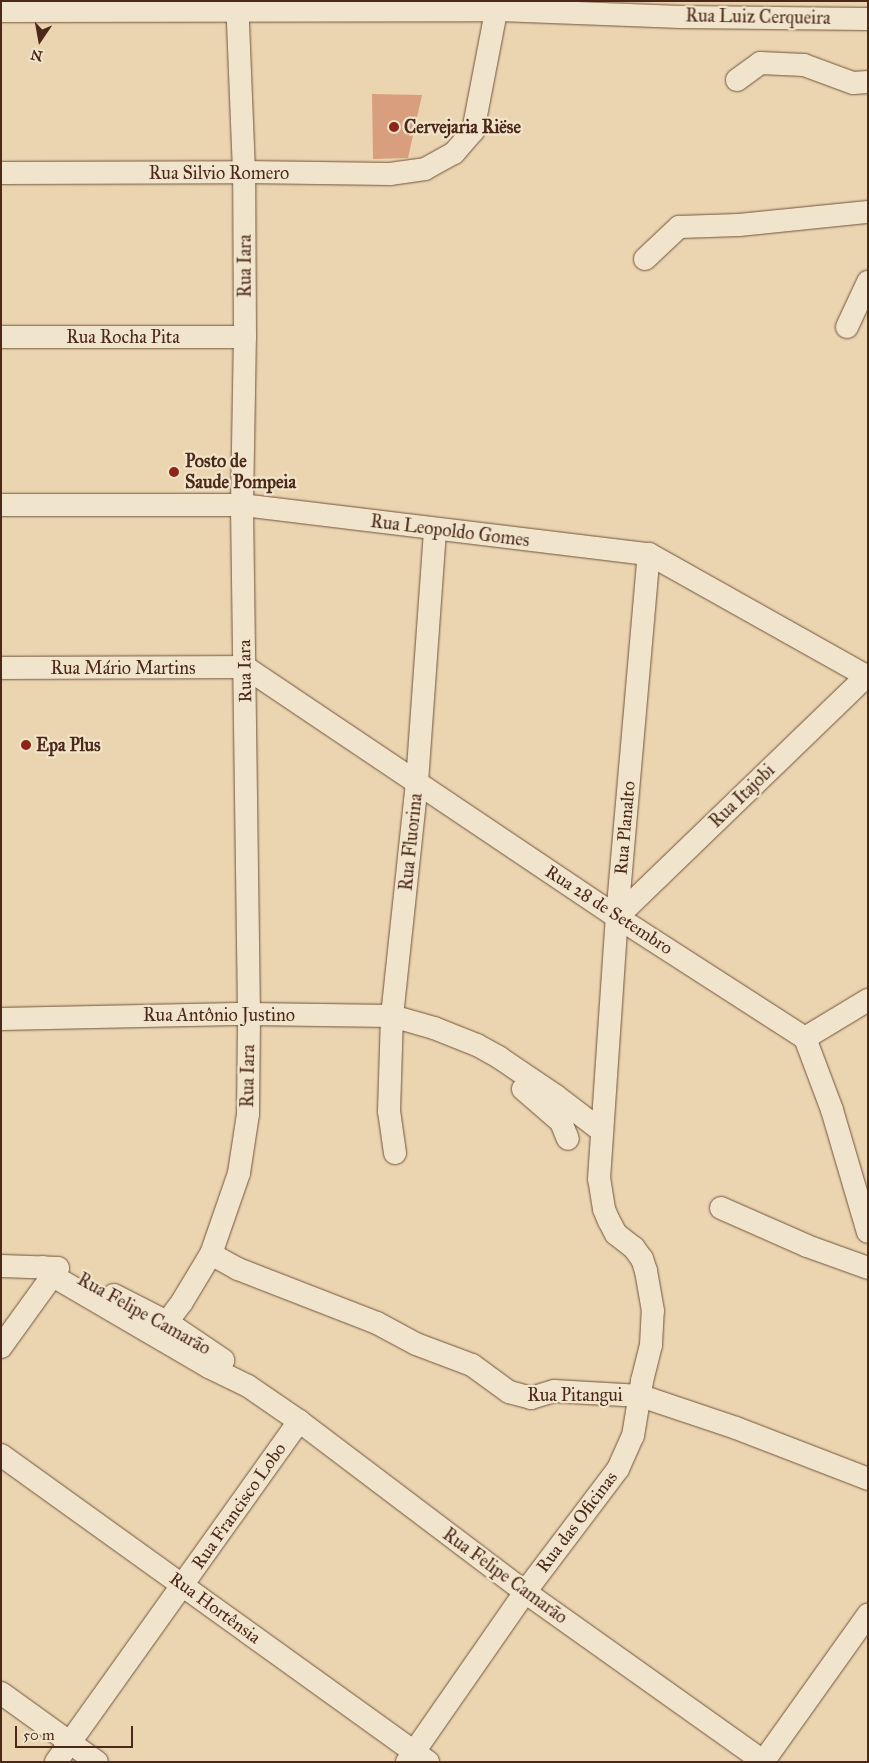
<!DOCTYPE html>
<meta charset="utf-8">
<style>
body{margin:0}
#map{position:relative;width:869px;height:1763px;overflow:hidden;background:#ead5b0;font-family:"IM FELL Great Primer",serif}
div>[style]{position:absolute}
.building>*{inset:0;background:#d99e7d}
.roads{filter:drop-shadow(0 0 1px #73533d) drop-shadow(0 0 1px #73533d)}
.minor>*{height:22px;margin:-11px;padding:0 11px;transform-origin:11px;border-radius:11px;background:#f1e4cc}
.dots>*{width:14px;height:14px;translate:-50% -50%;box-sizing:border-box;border:2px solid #f1e4cc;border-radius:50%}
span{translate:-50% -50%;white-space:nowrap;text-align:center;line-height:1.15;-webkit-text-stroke:4.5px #f1e4cc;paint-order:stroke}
.street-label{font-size:18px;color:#4b2817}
.poi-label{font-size:18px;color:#4b2817;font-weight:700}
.left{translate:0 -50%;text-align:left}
.frame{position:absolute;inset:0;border:2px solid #4b2817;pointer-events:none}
.north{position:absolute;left:15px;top:15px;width:50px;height:50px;-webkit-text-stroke:4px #f1e4cc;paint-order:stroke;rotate:192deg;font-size:14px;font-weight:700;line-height:20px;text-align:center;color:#4b2817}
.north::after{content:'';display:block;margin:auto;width:18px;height:22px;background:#4b2817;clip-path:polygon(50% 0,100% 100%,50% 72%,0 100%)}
.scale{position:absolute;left:15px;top:1726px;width:118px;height:22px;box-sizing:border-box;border:2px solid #4b2817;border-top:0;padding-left:6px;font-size:15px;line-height:18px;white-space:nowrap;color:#4b2817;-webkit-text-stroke:4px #f1e4cc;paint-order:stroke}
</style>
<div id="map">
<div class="building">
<div style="clip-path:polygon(372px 94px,422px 95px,408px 158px,373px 159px)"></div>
</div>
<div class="roads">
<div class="minor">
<div style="left:1px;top:11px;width:496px;rotate:-0.1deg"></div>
<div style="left:497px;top:10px;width:184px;rotate:2.2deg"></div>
<div style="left:681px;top:17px;width:187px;rotate:0.6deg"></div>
<div style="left:737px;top:80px;width:29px;rotate:-36deg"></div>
<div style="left:760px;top:63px;width:44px;rotate:2.6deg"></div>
<div style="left:804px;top:65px;width:52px;rotate:20.2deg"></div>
<div style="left:853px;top:83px;width:15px;rotate:-4deg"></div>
<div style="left:1px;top:173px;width:243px;rotate:-0.2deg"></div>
<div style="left:244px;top:172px;width:146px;rotate:0.8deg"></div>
<div style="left:390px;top:174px;width:35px;rotate:-8deg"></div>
<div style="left:425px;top:169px;width:33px;rotate:-29deg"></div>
<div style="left:454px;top:153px;width:29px;rotate:-49deg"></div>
<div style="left:473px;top:131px;width:132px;rotate:-79.1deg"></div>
<div style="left:645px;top:259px;width:47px;rotate:-43.3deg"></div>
<div style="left:679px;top:227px;width:60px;rotate:-1.9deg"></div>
<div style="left:739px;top:225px;width:130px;rotate:-5.8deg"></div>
<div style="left:847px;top:327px;width:50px;rotate:-65deg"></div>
<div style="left:1px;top:337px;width:244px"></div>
<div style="left:1px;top:505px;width:241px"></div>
<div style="left:242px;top:505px;width:410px;rotate:6.9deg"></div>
<div style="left:649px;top:554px;width:251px;rotate:29.3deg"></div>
<div style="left:1px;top:668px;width:244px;rotate:-0.2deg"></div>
<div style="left:245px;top:667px;width:448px;rotate:33.9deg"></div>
<div style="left:617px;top:917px;width:224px;rotate:32.8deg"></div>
<div style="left:805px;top:1038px;width:77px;rotate:69.4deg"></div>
<div style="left:832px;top:1110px;width:127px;rotate:73.6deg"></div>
<div style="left:617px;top:917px;width:349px;rotate:-44deg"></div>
<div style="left:1px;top:1019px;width:248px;rotate:-1.2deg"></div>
<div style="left:249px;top:1014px;width:143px;rotate:0.8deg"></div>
<div style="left:392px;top:1016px;width:44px;rotate:15.9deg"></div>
<div style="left:434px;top:1028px;width:46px;rotate:21.6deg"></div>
<div style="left:477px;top:1045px;width:26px;rotate:29deg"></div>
<div style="left:500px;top:1058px;width:68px;rotate:34.2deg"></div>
<div style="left:556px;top:1096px;width:58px;rotate:37.3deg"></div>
<div style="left:805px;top:1038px;width:74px;rotate:-31.1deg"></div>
<div style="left:523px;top:1089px;width:50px;rotate:41deg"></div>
<div style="left:561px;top:1122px;width:18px;rotate:68deg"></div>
<div style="left:395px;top:1153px;width:42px;rotate:-98.1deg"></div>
<div style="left:389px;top:1111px;width:95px;rotate:-88.2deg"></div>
<div style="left:392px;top:1016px;width:235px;rotate:-83.9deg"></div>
<div style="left:417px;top:782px;width:253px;rotate:-85.9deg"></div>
<div style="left:721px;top:1208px;width:94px;rotate:23.8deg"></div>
<div style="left:807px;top:1246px;width:65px;rotate:19.8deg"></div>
<div style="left:211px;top:1254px;width:31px;rotate:29deg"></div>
<div style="left:238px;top:1269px;width:149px;rotate:21.2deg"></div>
<div style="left:377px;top:1323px;width:44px;rotate:28.3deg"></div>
<div style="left:416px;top:1344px;width:60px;rotate:20.6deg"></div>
<div style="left:472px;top:1365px;width:46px;rotate:36.1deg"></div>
<div style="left:509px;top:1392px;width:23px;rotate:15deg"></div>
<div style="left:531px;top:1398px;width:24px;rotate:-17deg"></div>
<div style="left:554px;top:1391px;width:87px;rotate:3.3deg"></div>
<div style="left:641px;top:1396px;width:100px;rotate:18.6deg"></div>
<div style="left:736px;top:1428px;width:142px;rotate:21.1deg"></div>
<div style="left:1px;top:1266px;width:57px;rotate:2deg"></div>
<div style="left:43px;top:1267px;width:13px;rotate:42deg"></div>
<div style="left:53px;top:1276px;width:181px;rotate:30.3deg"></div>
<div style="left:209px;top:1367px;width:43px;rotate:26deg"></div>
<div style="left:248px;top:1386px;width:62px;rotate:34.5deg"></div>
<div style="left:299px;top:1421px;width:283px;rotate:37.1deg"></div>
<div style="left:525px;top:1592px;width:293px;rotate:35.4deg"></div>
<div style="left:114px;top:1295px;width:59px;rotate:27deg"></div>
<div style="left:167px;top:1322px;width:68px;rotate:34.2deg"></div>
<div style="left:167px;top:1322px;width:25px;rotate:-53deg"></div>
<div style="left:182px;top:1302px;width:56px;rotate:-58.9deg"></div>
<div style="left:211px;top:1254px;width:86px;rotate:-70.9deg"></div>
<div style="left:239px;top:1173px;width:60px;rotate:-81.3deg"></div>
<div style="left:248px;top:1114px;width:100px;rotate:-89.4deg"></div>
<div style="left:249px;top:1014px;width:509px;rotate:-90.79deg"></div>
<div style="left:242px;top:505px;width:168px;rotate:-89deg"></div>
<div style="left:245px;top:337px;width:165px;rotate:-90.3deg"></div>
<div style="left:244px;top:172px;width:171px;rotate:-92.3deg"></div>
<div style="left:1px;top:1347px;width:97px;rotate:-54.2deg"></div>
<div style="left:1px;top:1455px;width:526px;rotate:35.71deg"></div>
<div style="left:1px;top:1693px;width:118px;rotate:35.7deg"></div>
<div style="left:56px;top:1762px;width:419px;rotate:-54.5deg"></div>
<div style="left:407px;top:1762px;width:207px;rotate:-55.2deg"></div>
<div style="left:525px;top:1592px;width:154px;rotate:-52.9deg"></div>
<div style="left:618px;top:1469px;width:36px;rotate:-66deg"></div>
<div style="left:633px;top:1436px;width:56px;rotate:-80.7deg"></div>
<div style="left:642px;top:1381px;width:37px;rotate:-76deg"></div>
<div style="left:651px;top:1345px;width:34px;rotate:-87deg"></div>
<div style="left:653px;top:1311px;width:41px;rotate:-99.9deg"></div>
<div style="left:646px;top:1271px;width:13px;rotate:-108deg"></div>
<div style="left:642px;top:1259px;width:14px;rotate:-126deg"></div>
<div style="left:634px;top:1248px;width:23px;rotate:-142deg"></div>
<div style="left:616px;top:1234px;width:15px;rotate:-118deg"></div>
<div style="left:609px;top:1221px;width:13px;rotate:-113deg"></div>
<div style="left:604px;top:1209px;width:30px;rotate:-99deg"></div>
<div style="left:599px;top:1179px;width:263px;rotate:-86.1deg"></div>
<div style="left:617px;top:917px;width:364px;rotate:-85deg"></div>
<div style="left:763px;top:1762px;width:181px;rotate:-54.5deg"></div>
</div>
</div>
<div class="dots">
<div style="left:394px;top:127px;background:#8f2418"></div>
<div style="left:174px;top:472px;background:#8f2418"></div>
<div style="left:26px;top:745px;background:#8f2418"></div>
</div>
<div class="street-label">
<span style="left:758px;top:17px;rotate:1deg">Rua Luiz Cerqueira</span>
<span style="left:219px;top:173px">Rua Silvio Romero</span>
<span style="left:245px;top:266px;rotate:-90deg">Rua Iara</span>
<span style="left:123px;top:337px">Rua Rocha Pita</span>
<span style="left:450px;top:531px;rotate:7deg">Rua Leopoldo Gomes</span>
<span style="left:123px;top:668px">Rua Mário Martins</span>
<span style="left:245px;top:671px;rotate:-91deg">Rua Iara</span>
<span style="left:742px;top:796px;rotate:-44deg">Rua Itajobi</span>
<span style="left:625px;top:828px;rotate:-85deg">Rua Planalto</span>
<span style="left:411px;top:842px;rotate:-84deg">Rua Fluorina</span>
<span style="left:609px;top:910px;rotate:33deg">Rua 28 de Setembro</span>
<span style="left:219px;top:1015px">Rua Antônio Justino</span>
<span style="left:248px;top:1076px;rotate:-89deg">Rua Iara</span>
<span style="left:144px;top:1314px;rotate:29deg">Rua Felipe Camarão</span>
<span style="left:575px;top:1395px">Rua Pitangui</span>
<span style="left:239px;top:1506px;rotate:-55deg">Rua Francisco Lobo</span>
<span style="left:577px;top:1522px;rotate:-53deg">Rua das Oficinas</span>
<span style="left:505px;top:1576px;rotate:36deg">Rua Felipe Camarão</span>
<span style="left:215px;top:1608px;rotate:36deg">Rua Hortênsia</span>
</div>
<div class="poi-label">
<span class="left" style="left:404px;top:127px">Cervejaria Riëse</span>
<span class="left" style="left:185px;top:472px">Posto de<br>Saude Pompeia</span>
<span class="left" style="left:36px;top:745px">Epa Plus</span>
</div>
<div class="frame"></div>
<div class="north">N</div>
<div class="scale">50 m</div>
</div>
